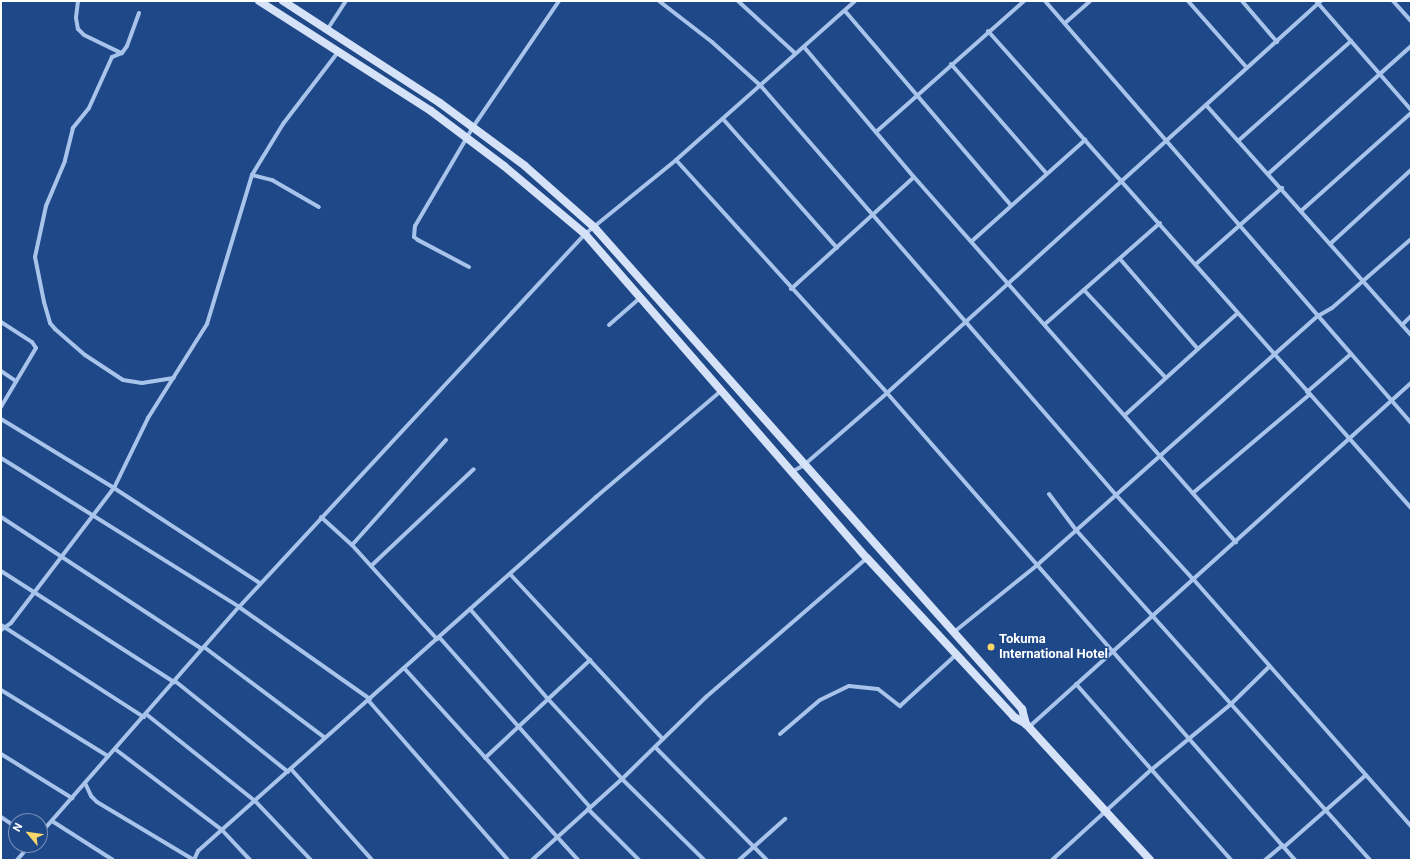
<!DOCTYPE html>
<style>
body{margin:0}
#map{position:relative;width:1412px;height:861px;overflow:hidden;background:#1f4888;font-family:Roboto,sans-serif}
div>[style]{position:absolute}
.street>*{height:4px;margin:-2px;padding:0 2px;transform-origin:2px;border-radius:2px;background:#a9c4eb}
.secondary>*{height:8px;margin:-4px;padding:0 4px;transform-origin:4px;border-radius:4px;background:#d5e2f8}
.dots>*{width:11px;height:11px;translate:-50% -50%;box-sizing:border-box;border:2px solid #1f4888;border-radius:50%}
span{translate:-50% -50%;white-space:nowrap;text-align:center;line-height:1.15;-webkit-text-stroke:3px #1f4888;paint-order:stroke}
.poi-label{font-size:13px;color:#fff;font-weight:700}
.left{translate:0 -50%;text-align:left}
.frame{position:absolute;inset:0;border:2px solid #fff;pointer-events:none}
.north{position:absolute;left:8px;top:813px;width:40px;height:40px;box-sizing:border-box;background:#1f4888;border:1px solid #7991b8;border-radius:50%;rotate:299deg;font-size:11px;font-weight:700;line-height:16px;text-align:center;color:#fff}
.north::after{content:'';display:block;margin:auto;width:14px;height:18px;background:#f9d769;clip-path:polygon(50% 0,100% 100%,50% 72%,0 100%)}
</style>
<div id="map">
<div class="street">
<div style="left:78px;top:1px;width:17px;rotate:97deg"></div>
<div style="left:76px;top:18px;width:11px;rotate:80deg"></div>
<div style="left:78px;top:29px;width:8px;rotate:45deg"></div>
<div style="left:84px;top:35px;width:41px;rotate:25.9deg"></div>
<div style="left:659px;top:1px;width:67px;rotate:37.7deg"></div>
<div style="left:712px;top:42px;width:64px;rotate:41.9deg"></div>
<div style="left:760px;top:85px;width:543px;rotate:49.03deg"></div>
<div style="left:1116px;top:495px;width:115px;rotate:47.5deg"></div>
<div style="left:1194px;top:580px;width:328px;rotate:48.6deg"></div>
<div style="left:738px;top:1px;width:77px;rotate:42.4deg"></div>
<div style="left:1045px;top:1px;width:559px;rotate:49.06deg"></div>
<div style="left:1188px;top:1px;width:89px;rotate:48.6deg"></div>
<div style="left:1242px;top:1px;width:54px;rotate:49.5deg"></div>
<div style="left:1316px;top:1px;width:145px;rotate:48.9deg"></div>
<div style="left:1393px;top:1px;width:27px;rotate:48deg"></div>
<div style="left:845px;top:11px;width:254px;rotate:49.5deg"></div>
<div style="left:139px;top:13px;width:35px;rotate:110deg"></div>
<div style="left:127px;top:46px;width:9px;rotate:126deg"></div>
<div style="left:122px;top:53px;width:11px;rotate:158deg"></div>
<div style="left:112px;top:57px;width:56px;rotate:114.3deg"></div>
<div style="left:89px;top:108px;width:26px;rotate:129deg"></div>
<div style="left:73px;top:128px;width:34px;rotate:104deg"></div>
<div style="left:65px;top:161px;width:49px;rotate:112.9deg"></div>
<div style="left:46px;top:206px;width:52px;rotate:102.2deg"></div>
<div style="left:35px;top:257px;width:46px;rotate:78.7deg"></div>
<div style="left:44px;top:302px;width:22px;rotate:74deg"></div>
<div style="left:50px;top:323px;width:8px;rotate:50deg"></div>
<div style="left:55px;top:329px;width:40px;rotate:41deg"></div>
<div style="left:85px;top:355px;width:45px;rotate:33.3deg"></div>
<div style="left:123px;top:380px;width:19px;rotate:9deg"></div>
<div style="left:142px;top:383px;width:32px;rotate:-9deg"></div>
<div style="left:1065px;top:23px;width:33px;rotate:-41deg"></div>
<div style="left:327px;top:30px;width:35px;rotate:-57deg"></div>
<div style="left:988px;top:31px;width:638px;rotate:48.43deg"></div>
<div style="left:804px;top:47px;width:170px;rotate:49.8deg"></div>
<div style="left:914px;top:177px;width:487px;rotate:48.6deg"></div>
<div style="left:951px;top:64px;width:145px;rotate:48.9deg"></div>
<div style="left:1206px;top:105px;width:308px;rotate:48.3deg"></div>
<div style="left:723px;top:119px;width:172px;rotate:48.5deg"></div>
<div style="left:876px;top:132px;width:198px;rotate:-41.5deg"></div>
<div style="left:1238px;top:141px;width:151px;rotate:-41.5deg"></div>
<div style="left:676px;top:160px;width:314px;rotate:47.8deg"></div>
<div style="left:887px;top:393px;width:620px;rotate:48.86deg"></div>
<div style="left:1268px;top:174px;width:192px;rotate:-41.8deg"></div>
<div style="left:252px;top:175px;width:21px;rotate:14deg"></div>
<div style="left:272px;top:180px;width:54px;rotate:29.9deg"></div>
<div style="left:1301px;top:211px;width:147px;rotate:-41.7deg"></div>
<div style="left:972px;top:241px;width:152px;rotate:-41.8deg"></div>
<div style="left:1330px;top:244px;width:110px;rotate:-42.4deg"></div>
<div style="left:1120px;top:259px;width:119px;rotate:49.1deg"></div>
<div style="left:1196px;top:264px;width:115px;rotate:-41.5deg"></div>
<div style="left:469px;top:267px;width:58px;rotate:-152.1deg"></div>
<div style="left:418px;top:240px;width:5px;rotate:-143deg"></div>
<div style="left:414px;top:237px;width:11px;rotate:-85deg"></div>
<div style="left:415px;top:226px;width:115px;rotate:-59.6deg"></div>
<div style="left:473px;top:127px;width:153px;rotate:-55.7deg"></div>
<div style="left:791px;top:289px;width:166px;rotate:-42.3deg"></div>
<div style="left:1084px;top:290px;width:120px;rotate:47deg"></div>
<div style="left:1px;top:322px;width:37px;rotate:33deg"></div>
<div style="left:32px;top:342px;width:7px;rotate:56deg"></div>
<div style="left:36px;top:348px;width:69px;rotate:120.7deg"></div>
<div style="left:1045px;top:324px;width:153px;rotate:-41.3deg"></div>
<div style="left:609px;top:325px;width:41px;rotate:-41.1deg"></div>
<div style="left:1402px;top:325px;width:13px;rotate:-45deg"></div>
<div style="left:1px;top:371px;width:18px;rotate:34deg"></div>
<div style="left:1307px;top:392px;width:58px;rotate:-40.8deg"></div>
<div style="left:1125px;top:415px;width:152px;rotate:-42.1deg"></div>
<div style="left:1px;top:419px;width:132px;rotate:31.4deg"></div>
<div style="left:114px;top:488px;width:174px;rotate:33.1deg"></div>
<div style="left:1px;top:458px;width:281px;rotate:32deg"></div>
<div style="left:239px;top:607px;width:160px;rotate:35.1deg"></div>
<div style="left:792px;top:472px;width:14px;rotate:-30deg"></div>
<div style="left:804px;top:465px;width:110px;rotate:-40.9deg"></div>
<div style="left:887px;top:393px;width:585px;rotate:-42.09deg"></div>
<div style="left:1193px;top:493px;width:153px;rotate:-40.2deg"></div>
<div style="left:1049px;top:494px;width:45px;rotate:53.1deg"></div>
<div style="left:1076px;top:530px;width:442px;rotate:48.3deg"></div>
<div style="left:1px;top:517px;width:240px;rotate:33.3deg"></div>
<div style="left:321px;top:517px;width:42px;rotate:42.1deg"></div>
<div style="left:352px;top:545px;width:127px;rotate:47.9deg"></div>
<div style="left:352px;top:545px;width:141px;rotate:-48.2deg"></div>
<div style="left:371px;top:566px;width:141px;rotate:-43.3deg"></div>
<div style="left:1px;top:571px;width:206px;rotate:32.7deg"></div>
<div style="left:510px;top:574px;width:225px;rotate:47.2deg"></div>
<div style="left:470px;top:609px;width:119px;rotate:49.1deg"></div>
<div style="left:548px;top:699px;width:109px;rotate:47.2deg"></div>
<div style="left:622px;top:779px;width:115px;rotate:44.6deg"></div>
<div style="left:1px;top:625px;width:170px;rotate:32.8deg"></div>
<div style="left:1px;top:630px;width:12px;rotate:-35deg"></div>
<div style="left:11px;top:623px;width:170px;rotate:-52.7deg"></div>
<div style="left:114px;top:488px;width:78px;rotate:-64.1deg"></div>
<div style="left:148px;top:418px;width:111px;rotate:-57.9deg"></div>
<div style="left:207px;top:324px;width:156px;rotate:-73.2deg"></div>
<div style="left:252px;top:175px;width:60px;rotate:-58.7deg"></div>
<div style="left:283px;top:124px;width:91px;rotate:-52.6deg"></div>
<div style="left:954px;top:632px;width:105px;rotate:-38.8deg"></div>
<div style="left:1036px;top:566px;width:377px;rotate:-41.6deg"></div>
<div style="left:1318px;top:316px;width:16px;rotate:-30deg"></div>
<div style="left:1332px;top:308px;width:105px;rotate:-41.1deg"></div>
<div style="left:439px;top:637px;width:227px;rotate:48.4deg"></div>
<div style="left:204px;top:647px;width:151px;rotate:36.9deg"></div>
<div style="left:404px;top:668px;width:259px;rotate:47.8deg"></div>
<div style="left:175px;top:681px;width:145px;rotate:38.8deg"></div>
<div style="left:1076px;top:684px;width:235px;rotate:48.6deg"></div>
<div style="left:1px;top:690px;width:126px;rotate:31.7deg"></div>
<div style="left:368px;top:700px;width:213px;rotate:48.8deg"></div>
<div style="left:146px;top:714px;width:139px;rotate:38.6deg"></div>
<div style="left:255px;top:801px;width:81px;rotate:46.5deg"></div>
<div style="left:1029px;top:727px;width:514px;rotate:-42deg"></div>
<div style="left:780px;top:734px;width:52px;rotate:-40.4deg"></div>
<div style="left:820px;top:700px;width:32px;rotate:-26deg"></div>
<div style="left:849px;top:686px;width:29px;rotate:6deg"></div>
<div style="left:878px;top:689px;width:28px;rotate:38deg"></div>
<div style="left:900px;top:706px;width:77px;rotate:-42.4deg"></div>
<div style="left:655px;top:747px;width:159px;rotate:45.3deg"></div>
<div style="left:115px;top:749px;width:134px;rotate:37.1deg"></div>
<div style="left:222px;top:830px;width:41px;rotate:47deg"></div>
<div style="left:1px;top:754px;width:84px;rotate:31.8deg"></div>
<div style="left:485px;top:758px;width:144px;rotate:-43deg"></div>
<div style="left:291px;top:769px;width:122px;rotate:48.3deg"></div>
<div style="left:85px;top:783px;width:14px;rotate:65deg"></div>
<div style="left:91px;top:796px;width:8px;rotate:45deg"></div>
<div style="left:97px;top:802px;width:113px;rotate:30.9deg"></div>
<div style="left:588px;top:809px;width:72px;rotate:45deg"></div>
<div style="left:1px;top:817px;width:18px;rotate:34deg"></div>
<div style="left:52px;top:821px;width:72px;rotate:32.6deg"></div>
<div style="left:40px;top:834px;width:302px;rotate:-48.8deg"></div>
<div style="left:239px;top:607px;width:509px;rotate:-47.15deg"></div>
<div style="left:585px;top:234px;width:117px;rotate:-39.1deg"></div>
<div style="left:676px;top:160px;width:239px;rotate:-41.6deg"></div>
<div style="left:1284px;top:847px;width:109px;rotate:-41.3deg"></div>
<div style="left:17px;top:860px;width:20px;rotate:-49deg"></div>
<div style="left:194px;top:860px;width:10px;rotate:-66deg"></div>
<div style="left:198px;top:851px;width:533px;rotate:-41.65deg"></div>
<div style="left:596px;top:497px;width:165px;rotate:-40.3deg"></div>
<div style="left:532px;top:860px;width:121px;rotate:-42deg"></div>
<div style="left:622px;top:779px;width:117px;rotate:-44.3deg"></div>
<div style="left:706px;top:697px;width:213px;rotate:-40.8deg"></div>
<div style="left:739px;top:860px;width:62px;rotate:-41.7deg"></div>
<div style="left:1052px;top:860px;width:134px;rotate:-42.3deg"></div>
<div style="left:1151px;top:770px;width:104px;rotate:-39.5deg"></div>
<div style="left:1231px;top:704px;width:54px;rotate:-44.3deg"></div>
<div style="left:1265px;top:860px;width:23px;rotate:-40deg"></div>
</div>
<div class="secondary">
<div style="left:259px;top:1px;width:204px;rotate:32.6deg"></div>
<div style="left:431px;top:111px;width:91px;rotate:37deg"></div>
<div style="left:504px;top:166px;width:106px;rotate:40deg"></div>
<div style="left:585px;top:234px;width:430px;rotate:49deg"></div>
<div style="left:867px;top:558px;width:217px;rotate:47.2deg"></div>
<div style="left:1014px;top:717px;width:14px;rotate:30deg"></div>
<div style="left:1026px;top:724px;width:184px;rotate:47.6deg"></div>
<div style="left:283px;top:1px;width:187px;rotate:33deg"></div>
<div style="left:440px;top:103px;width:106px;rotate:36.5deg"></div>
<div style="left:525px;top:166px;width:92px;rotate:41.5deg"></div>
<div style="left:594px;top:227px;width:645px;rotate:48.4deg"></div>
<div style="left:1022px;top:709px;width:16px;rotate:75deg"></div>
</div>
<div class="dots">
<div style="left:991px;top:647px;background:#f9d769"></div>
</div>
<div class="poi-label">
<span class="left" style="left:999px;top:647px">Tokuma<br>International Hotel</span>
</div>
<div class="frame"></div>
<div class="north">N</div>
</div>
